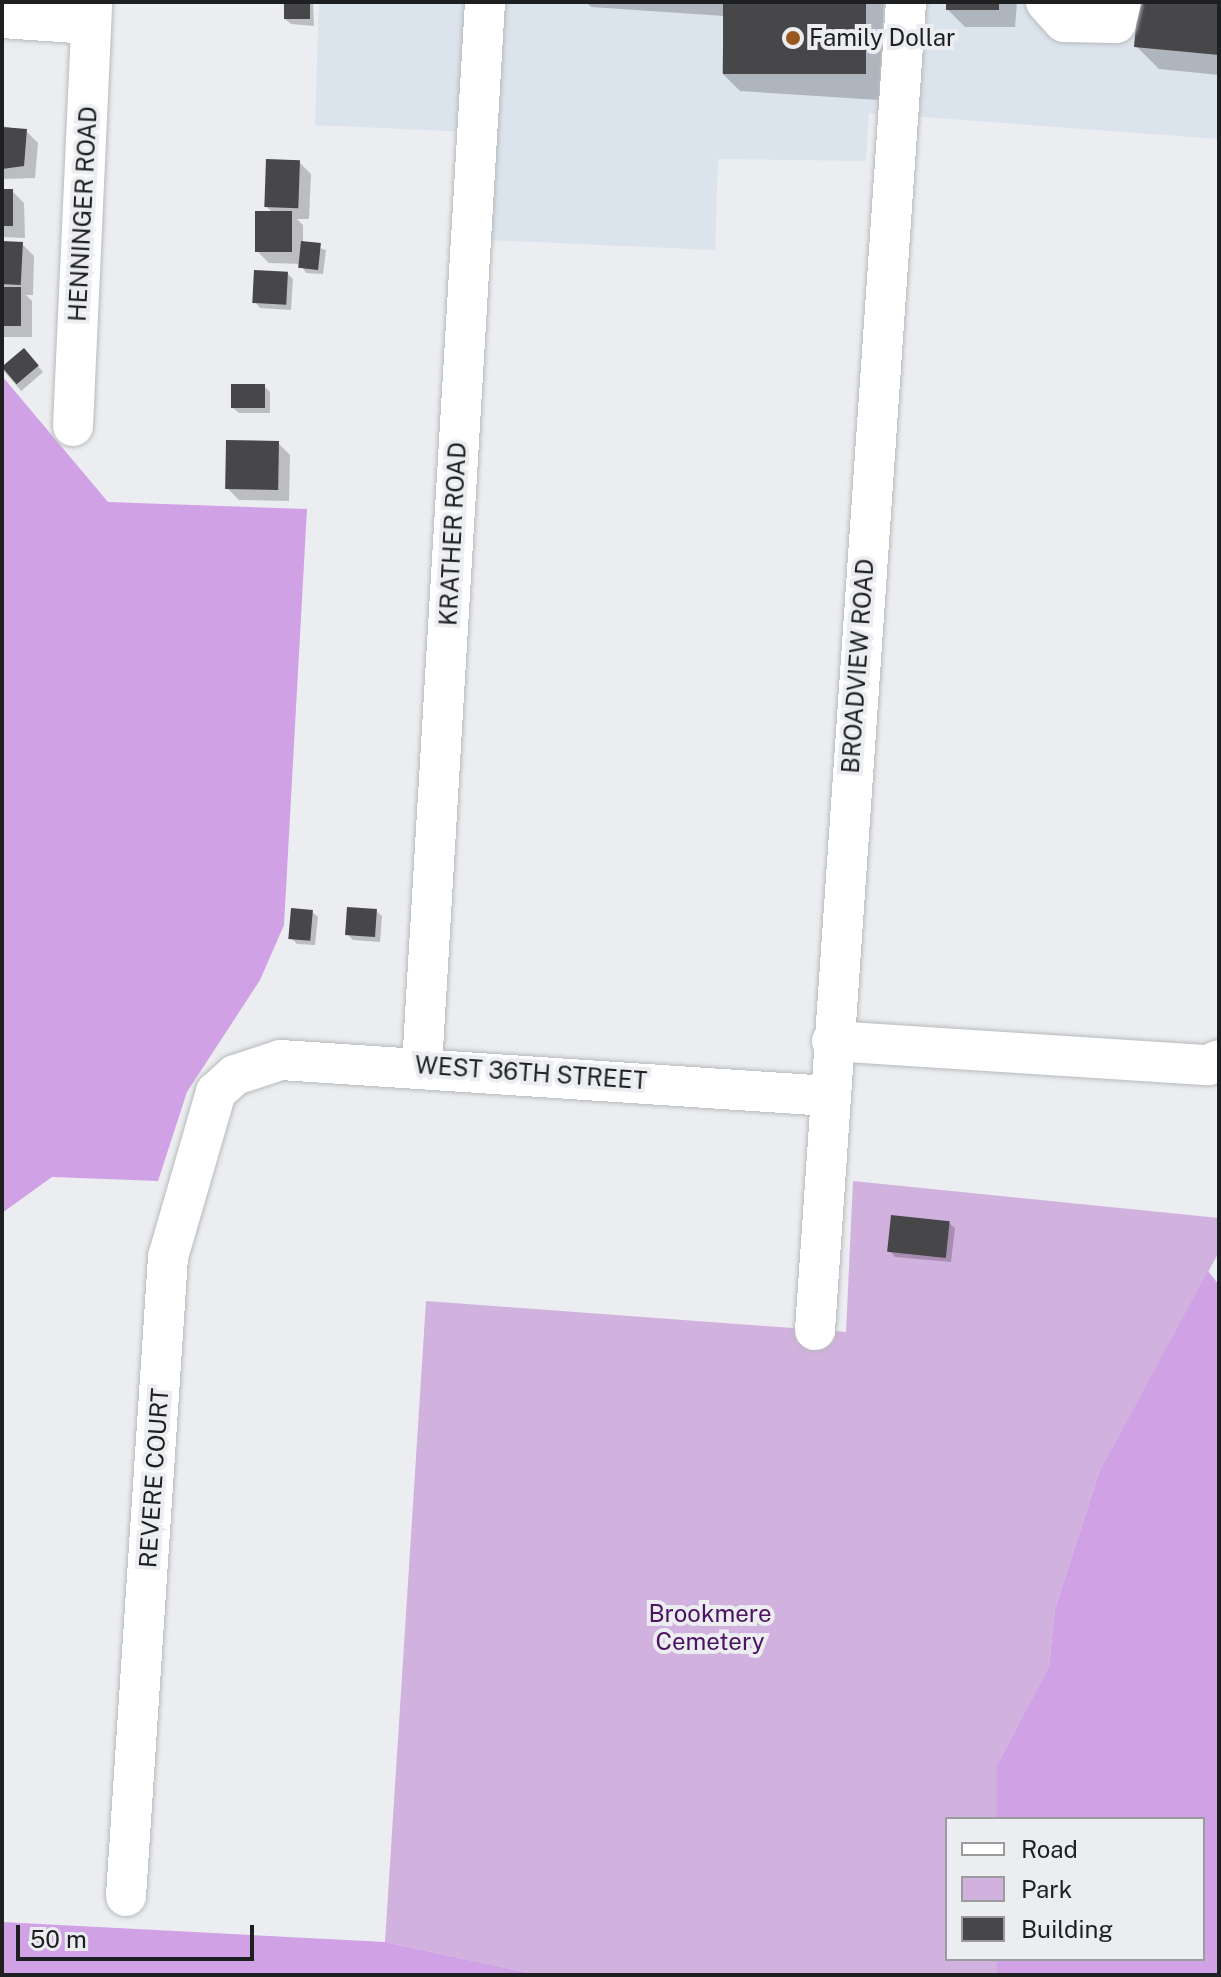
<!DOCTYPE html>
<style>
body{margin:0}
#map{position:relative;width:1221px;height:1977px;overflow:hidden;background:#ebedf0;font-family:"Public Sans",sans-serif}
div>[style]{position:absolute}
.built>*{inset:0;background:#dbe3ec}
.green>*{inset:0;background:#d1b1de}
.forest>*{inset:0;background:#d1a1e5}
.shadow>*{inset:0;background:#0003;transform-origin:0 0}
.building>*{inset:0;background:#47474a;transform-origin:0 0}
.roads{filter:drop-shadow(0 0 2px #b7babc) drop-shadow(0 0 2px #b7babc)}
.minor>*{height:40px;margin:-20px;padding:0 20px;transform-origin:20px;border-radius:20px;background:#fff}
.dots>*{width:22px;height:22px;translate:-50% -50%;box-sizing:border-box;border:4px solid #ebedf0;border-radius:50%}
span{translate:-50% -50%;white-space:nowrap;text-align:center;line-height:1.15;-webkit-text-stroke:8px #ebedf0;paint-order:stroke}
.poi-label{font-size:24px;color:#1e1f20}
.left{translate:0 -50%;text-align:left}
.street-label{font-size:24px;color:#1e1f20}
.park-label{font-size:24px;color:#4e1263}
.frame{position:absolute;inset:0;border:4px solid #1e1f20;pointer-events:none}
.legend{position:absolute;left:945px;top:1817px;width:260px;height:144px;box-sizing:border-box;background:#ebedf0;border:2px solid #999b9d;margin:0;padding:10px 14px;list-style:none;font-size:24px;color:#1e1f20}
.legend li{display:flex;align-items:center;gap:16px;height:40px}
.legend b{width:40px;border:2px solid #999b9d}
.scale{position:absolute;left:16px;top:1925px;width:238px;height:36px;box-sizing:border-box;border:4px solid #1e1f20;border-top:0;padding-left:10px;font-size:24px;line-height:28px;white-space:nowrap;color:#1e1f20;-webkit-text-stroke:6px #ebedf0;paint-order:stroke}
</style>
<div id="map">
<div class="built">
<div style="clip-path:polygon(319px 2px,1219px 2px,1219px 139px,869px 113px,866px 161px,718px 159px,715px 250px,489px 240px,494px 133px,315px 125px)"></div>
</div>
<div class="green">
<div style="clip-path:polygon(853px 1181px,1219px 1218px,1219px 1252px,1099px 1472px,1055px 1609px,1049px 1666px,997px 1765px,997px 1819px,947px 1819px,947px 1959px,997px 1959px,997px 1975px,539px 1975px,385px 1942px,426px 1301px,846px 1332px)"></div>
</div>
<div class="forest">
<div style="clip-path:polygon(2px 376px,108px 502px,307px 509px,284px 925px,260px 980px,187px 1092px,158px 1181px,52px 1177px,2px 1213px)"></div>
<div style="clip-path:polygon(1208px 1271px,1219px 1285px,1219px 1975px,997px 1975px,997px 1959px,1203px 1959px,1203px 1819px,997px 1819px,997px 1765px,1049px 1666px,1055px 1609px,1099px 1472px)"></div>
<div style="clip-path:polygon(2px 1922px,385px 1942px,539px 1975px,2px 1975px)"></div>
</div>
<div class="shadow">
<div style="clip-path:polygon(286px 2px,313px 2px,314px 26px,291px 24px,285px 19px)"></div>
<div style="clip-path:polygon(586px 2px,884px 2px,879px 100px,740px 91px,722px 73px,724px 16px,591px 7px)"></div>
<div style="clip-path:polygon(948px 2px,1017px 2px,1015px 27px,965px 27px,947px 9px)"></div>
<div style="clip-path:polygon(1219px 2px,1219px 75px,1159px 69px,1136px 46px)"></div>
<div style="clip-path:polygon(2px 126px,26px 131px,38px 143px,35px 178px,2px 179px)"></div>
<div style="clip-path:polygon(299px 162px,311px 174px,309px 219px,297px 219px,303px 225px,303px 243px,326px 250px,323px 274px,306px 273px,301px 264px,269px 263px,257px 251px,273px 213px,266px 206px)"></div>
<div style="clip-path:polygon(2px 191px,12px 191px,24px 203px,25px 238px,2px 237px)"></div>
<div style="clip-path:polygon(2px 243px,22px 244px,34px 256px,33px 295px,26px 295px,32px 301px,32px 337px,2px 337px)"></div>
<div style="clip-path:polygon(288px 274px,293px 279px,291px 310px,260px 308px,255px 302px)"></div>
<div style="left:24px;top:350px;width:29px;height:29px;rotate:49deg"></div>
<div style="clip-path:polygon(264px 386px,270px 392px,270px 413px,239px 413px,233px 408px)"></div>
<div style="clip-path:polygon(278px 443px,290px 455px,289px 501px,239px 500px,227px 488px)"></div>
<div style="clip-path:polygon(376px 911px,382px 916px,380px 942px,353px 940px,348px 935px)"></div>
<div style="clip-path:polygon(312px 912px,318px 917px,315px 945px,297px 944px,291px 938px)"></div>
<div style="clip-path:polygon(949px 1223px,955px 1228px,951px 1262px,895px 1257px,890px 1251px)"></div>
</div>
<div class="building">
<div style="left:284px;top:2px;width:26px;height:17px"></div>
<div style="left:723px;top:2px;width:143px;height:72px"></div>
<div style="left:946px;top:2px;width:53px;height:8px"></div>
<div style="clip-path:polygon(1138px 2px,1219px 2px,1219px 55px,1134px 47px)"></div>
<div style="clip-path:polygon(2px 127px,27px 129px,24px 166px,2px 169px)"></div>
<div style="left:266px;top:159px;width:34px;height:48px;rotate:2deg"></div>
<div style="left:2px;top:189px;width:11px;height:37px"></div>
<div style="left:255px;top:211px;width:37px;height:41px"></div>
<div style="left:2px;top:241px;width:21px;height:43px;rotate:3deg"></div>
<div style="left:301px;top:241px;width:20px;height:27px;rotate:6deg"></div>
<div style="left:254px;top:270px;width:34px;height:33px;rotate:3deg"></div>
<div style="left:2px;top:287px;width:19px;height:39px"></div>
<div style="left:24px;top:348px;width:23px;height:29px;rotate:50deg"></div>
<div style="left:265px;top:384px;width:24px;height:34px;rotate:90deg"></div>
<div style="left:226px;top:440px;width:53px;height:49px;rotate:1deg"></div>
<div style="left:347px;top:907px;width:30px;height:28px;rotate:4deg"></div>
<div style="left:291px;top:908px;width:22px;height:31px;rotate:5deg"></div>
<div style="left:891px;top:1215px;width:59px;height:37px;rotate:6deg"></div>
</div>
<div class="roads">
<div class="minor">
<div style="left:1046px;top:2px;width:27px;rotate:48deg"></div>
<div style="left:1064px;top:22px;width:52px;rotate:1.1deg"></div>
<div style="left:1116px;top:23px;width:22px;rotate:-77deg"></div>
<div style="left:2px;top:18px;width:89px;rotate:3.9deg"></div>
<div style="left:73px;top:426px;width:424px;rotate:-87.4deg"></div>
<div style="left:832px;top:1041px;width:377px;rotate:3.7deg"></div>
<div style="left:1208px;top:1065px;width:12px;rotate:-24deg"></div>
<div style="left:422px;top:1066px;width:1066px;rotate:-86.61deg"></div>
<div style="left:815px;top:1330px;width:1331px;rotate:-86.08deg"></div>
<div style="left:126px;top:1896px;width:640px;rotate:-86.24deg"></div>
<div style="left:168px;top:1257px;width:172px;rotate:-73.8deg"></div>
<div style="left:216px;top:1092px;width:25px;rotate:-42deg"></div>
<div style="left:235px;top:1075px;width:48px;rotate:-18.1deg"></div>
<div style="left:281px;top:1060px;width:549px;rotate:3.76deg"></div>
</div>
</div>
<div class="dots">
<div style="left:793px;top:38px;background:#985820"></div>
</div>
<div class="poi-label">
<span class="left" style="left:809px;top:38px">Family Dollar</span>
</div>
<div class="street-label">
<span style="left:83px;top:214px;rotate:-87deg">HENNINGER ROAD</span>
<span style="left:453px;top:534px;rotate:-87deg">KRATHER ROAD</span>
<span style="left:858px;top:666px;rotate:-86deg">BROADVIEW ROAD</span>
<span style="left:531px;top:1073px;rotate:4deg">WEST 36TH STREET</span>
<span style="left:154px;top:1478px;rotate:-86deg">REVERE COURT</span>
</div>
<div class="park-label">
<span style="left:710px;top:1628px">Brookmere<br>Cemetery</span>
</div>
<div class="frame"></div>
<ul class="legend">
<li><b style="height:10px;background:#fff"></b>Road</li>
<li><b style="height:22px;background:#d1b1de"></b>Park</li>
<li><b style="height:22px;background:#47474a"></b>Building</li>
</ul>
<div class="scale">50 m</div>
</div>
